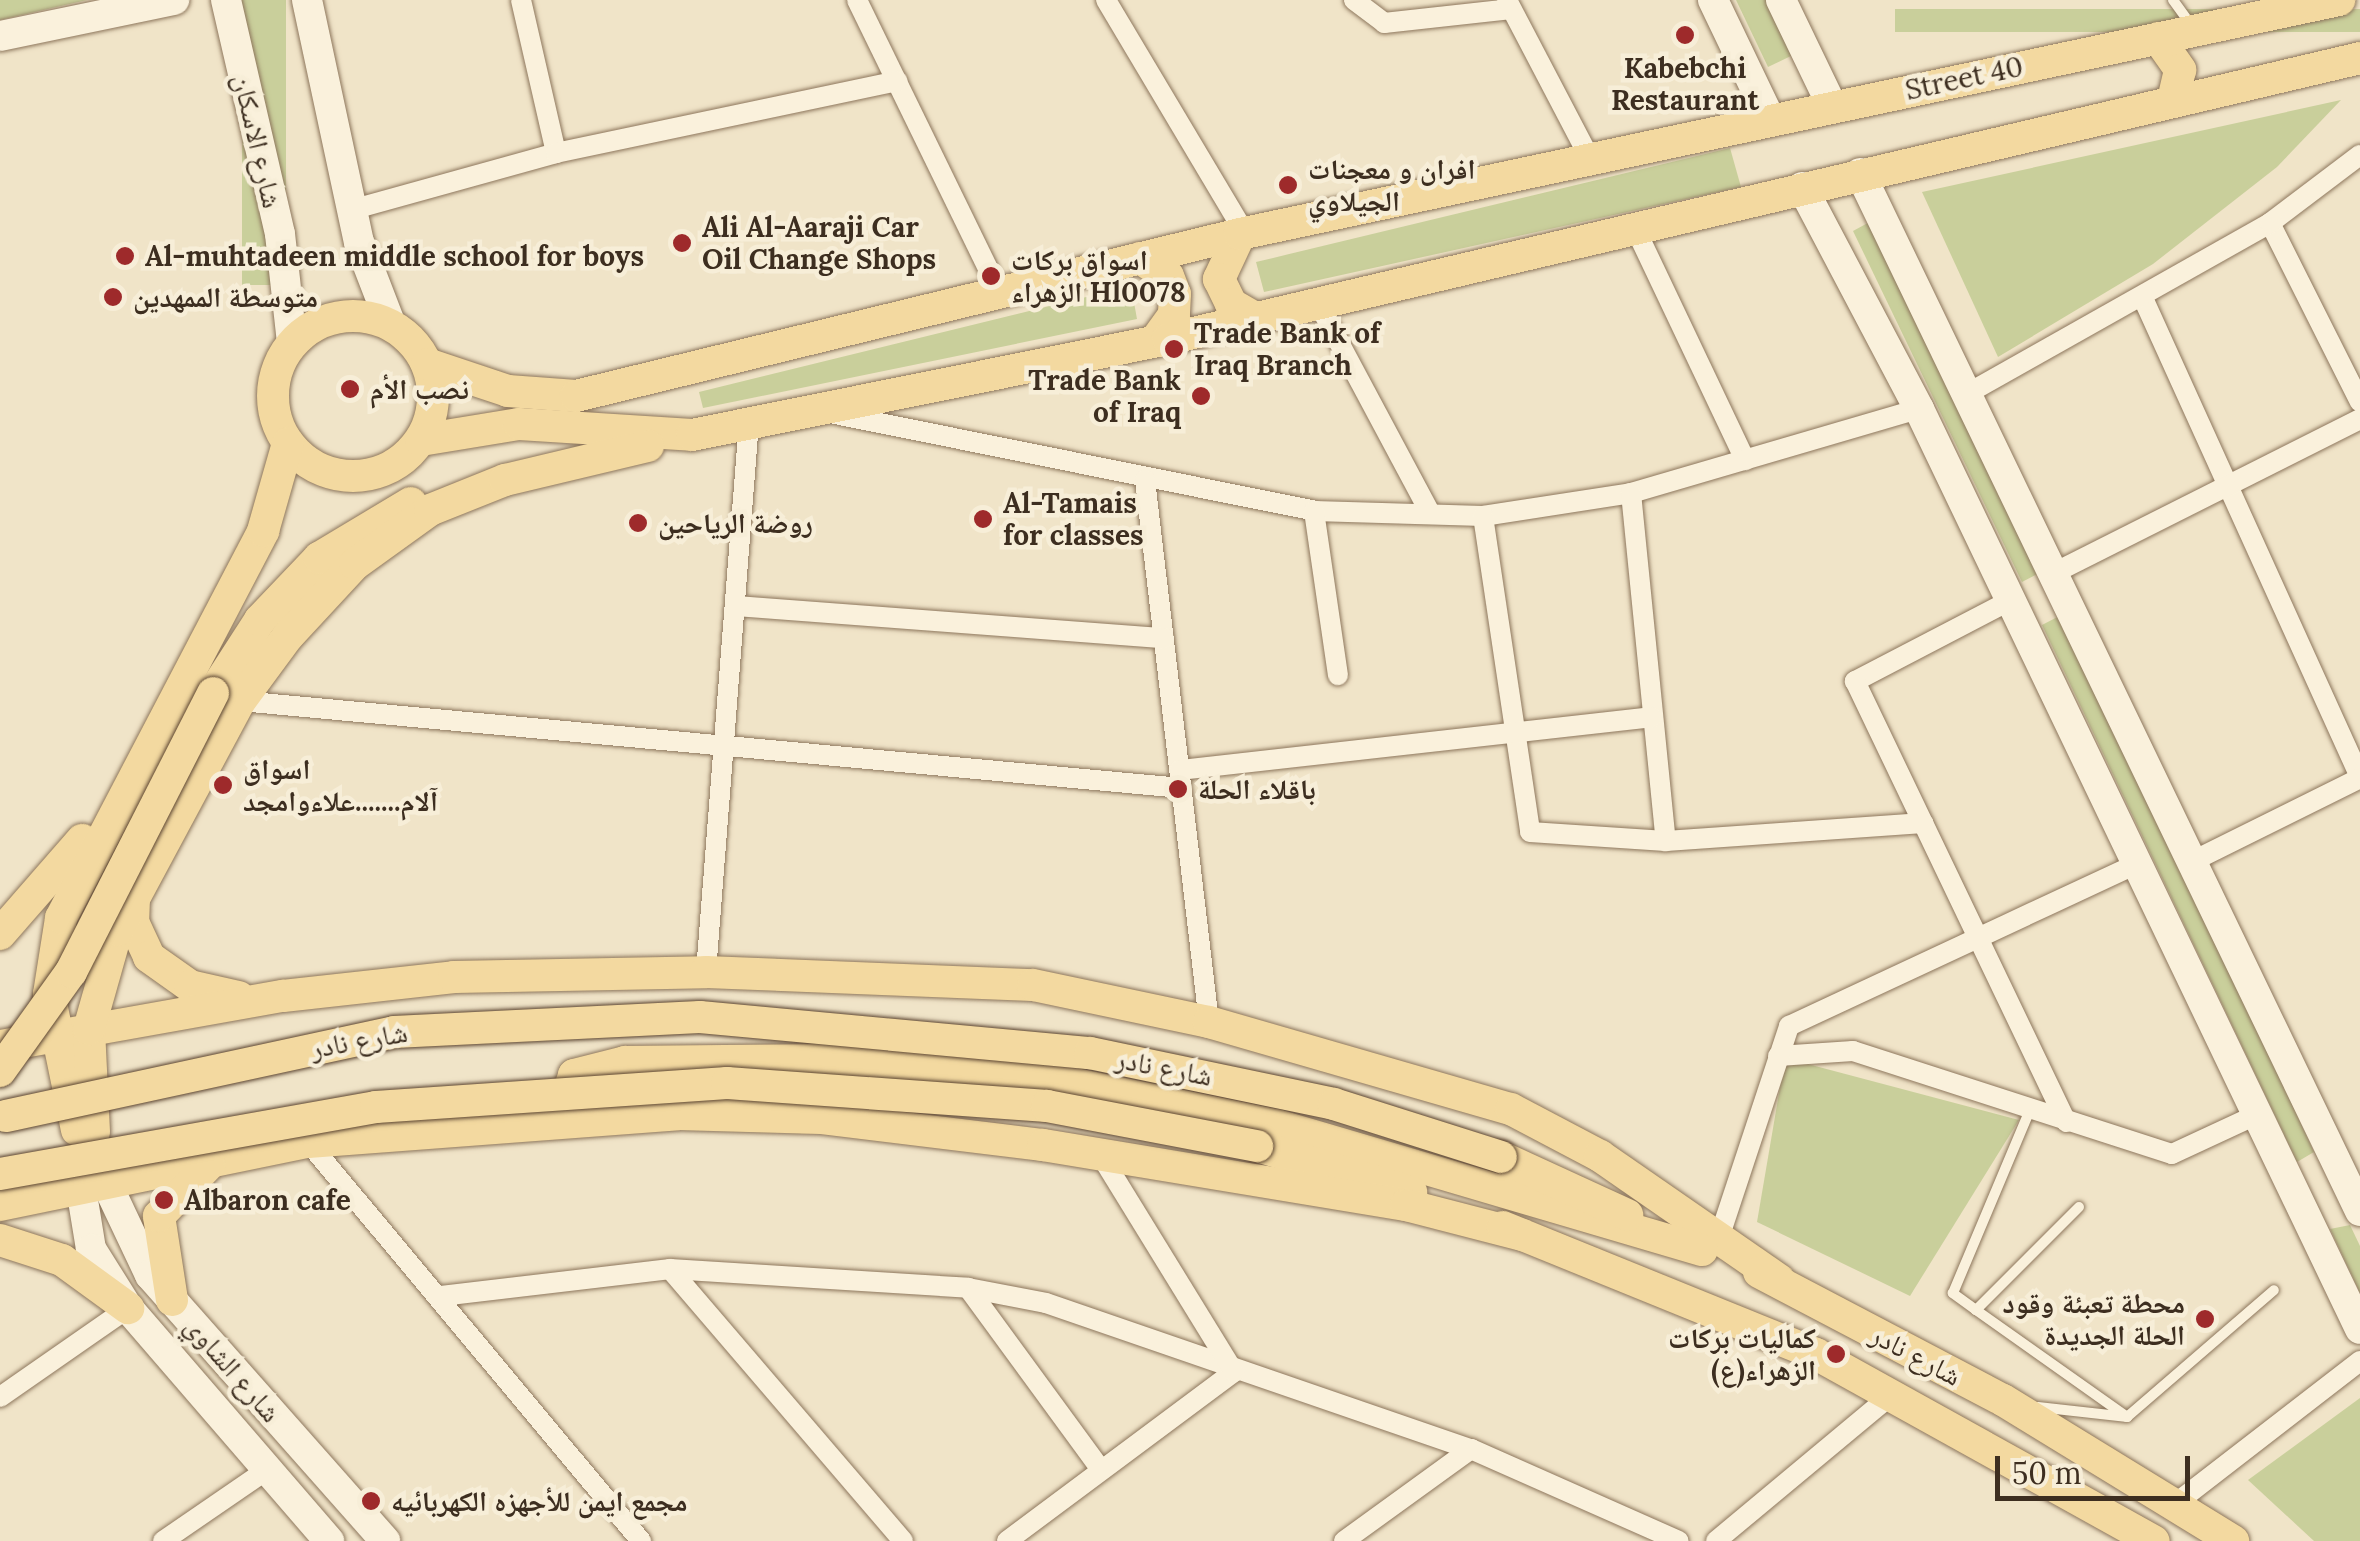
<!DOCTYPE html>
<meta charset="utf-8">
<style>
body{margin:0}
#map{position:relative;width:2360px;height:1541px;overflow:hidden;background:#f0e4c8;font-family:Lora,"Noto Naskh Arabic",serif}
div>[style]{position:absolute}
.green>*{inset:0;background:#c9cf9b;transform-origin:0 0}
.roads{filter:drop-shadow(0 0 2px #8d765c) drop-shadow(0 0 2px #8d765c)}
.lane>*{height:10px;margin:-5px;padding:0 5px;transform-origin:5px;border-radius:5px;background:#faf1dc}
.street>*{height:20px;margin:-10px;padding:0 10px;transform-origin:10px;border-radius:10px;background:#faf1dc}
.secondary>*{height:30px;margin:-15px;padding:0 15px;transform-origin:15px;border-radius:15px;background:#faf1dc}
.primary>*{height:32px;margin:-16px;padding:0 16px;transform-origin:16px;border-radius:16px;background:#f3d9a0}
.primary>.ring{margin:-16px;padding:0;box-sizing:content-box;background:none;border:32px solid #f3d9a0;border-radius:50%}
.bridges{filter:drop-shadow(0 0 2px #5b4430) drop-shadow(0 0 2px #5b4430)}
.primary-bridge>*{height:32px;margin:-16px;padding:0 16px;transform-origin:16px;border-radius:16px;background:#f3d9a0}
.dots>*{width:28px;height:28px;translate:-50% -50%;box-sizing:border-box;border:5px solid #f7eed8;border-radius:50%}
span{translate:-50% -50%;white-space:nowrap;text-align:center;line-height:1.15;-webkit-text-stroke:9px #f7eed8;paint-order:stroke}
.poi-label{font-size:28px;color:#3d2e20;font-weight:700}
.left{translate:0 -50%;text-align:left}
.right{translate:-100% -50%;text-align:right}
.street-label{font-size:28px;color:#3d2e20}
.scale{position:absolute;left:1995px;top:1456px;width:195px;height:45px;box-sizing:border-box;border:5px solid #3d2e20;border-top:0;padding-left:12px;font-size:30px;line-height:35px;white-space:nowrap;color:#3d2e20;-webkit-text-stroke:8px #f7eed8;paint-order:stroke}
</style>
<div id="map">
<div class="green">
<div style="clip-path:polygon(0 0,87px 0,0 20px)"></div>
<div style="left:242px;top:0;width:44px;height:285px"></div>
<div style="clip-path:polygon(1736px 0,1771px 0,1797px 53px,1768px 67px)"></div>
<div style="left:2360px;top:9px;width:23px;height:465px;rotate:90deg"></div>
<div style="clip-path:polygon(2341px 100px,2277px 167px,2153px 264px,1998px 357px,1922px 192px)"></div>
<div style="clip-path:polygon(1730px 148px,1741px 187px,1264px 292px,1256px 262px)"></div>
<div style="clip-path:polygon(1877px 218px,2051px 567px,2022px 582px,1853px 231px)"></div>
<div style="clip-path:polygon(1131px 286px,1137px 319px,703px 408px,699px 392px)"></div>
<div style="clip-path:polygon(2067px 612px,2314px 1152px,2297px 1162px,2042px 625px)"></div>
<div style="clip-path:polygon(1785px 1058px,2019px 1120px,1910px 1296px,1757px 1222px)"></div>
<div style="clip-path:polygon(2350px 1225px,2360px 1246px,2360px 1293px,2330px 1229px)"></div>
<div style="clip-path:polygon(2360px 1398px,2360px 1541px,2314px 1541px,2248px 1480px)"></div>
</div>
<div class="roads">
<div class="lane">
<div style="left:2173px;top:0;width:31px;rotate:54deg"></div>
<div style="left:2079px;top:1207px;width:146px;rotate:135deg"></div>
<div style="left:1976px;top:1310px;width:185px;rotate:35.3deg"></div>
<div style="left:1976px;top:1310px;width:29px;rotate:-144deg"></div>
<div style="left:1953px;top:1293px;width:199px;rotate:-67.2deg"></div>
<div style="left:2038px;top:1407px;width:90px;rotate:6.4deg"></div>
<div style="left:2127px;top:1417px;width:194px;rotate:-40.8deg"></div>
</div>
<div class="street">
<div style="left:521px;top:0;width:157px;rotate:77.1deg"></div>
<div style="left:857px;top:0;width:322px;rotate:64deg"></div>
<div style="left:1106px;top:0;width:271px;rotate:59.2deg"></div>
<div style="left:1354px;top:0;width:38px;rotate:37deg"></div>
<div style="left:1384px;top:23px;width:128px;rotate:-6.3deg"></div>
<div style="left:1507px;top:0;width:177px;rotate:62.4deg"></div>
<div style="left:351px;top:210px;width:213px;rotate:-15.5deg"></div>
<div style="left:556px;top:153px;width:349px;rotate:-11.9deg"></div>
<div style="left:2270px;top:223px;width:200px;rotate:63.3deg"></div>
<div style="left:1635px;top:228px;width:257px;rotate:64.6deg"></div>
<div style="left:2142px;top:296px;width:528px;rotate:65.62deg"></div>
<div style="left:1318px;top:303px;width:238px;rotate:61.9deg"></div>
<div style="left:1965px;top:395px;width:350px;rotate:-29.4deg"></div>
<div style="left:2270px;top:223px;width:113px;rotate:-37.1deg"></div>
<div style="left:830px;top:413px;width:494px;rotate:11.4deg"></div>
<div style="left:1314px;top:511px;width:169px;rotate:1.7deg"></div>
<div style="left:1483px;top:516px;width:150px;rotate:-8.8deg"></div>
<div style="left:1631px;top:493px;width:300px;rotate:-16.3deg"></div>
<div style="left:1145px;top:480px;width:546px;rotate:83.27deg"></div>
<div style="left:1631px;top:493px;width:350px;rotate:84.3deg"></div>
<div style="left:1314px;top:511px;width:166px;rotate:81.7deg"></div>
<div style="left:1483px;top:516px;width:319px;rotate:81.5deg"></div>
<div style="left:1530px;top:832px;width:136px;rotate:3.8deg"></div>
<div style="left:1666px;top:841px;width:258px;rotate:-4deg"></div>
<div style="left:2052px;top:574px;width:345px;rotate:-26.7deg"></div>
<div style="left:2009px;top:601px;width:174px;rotate:152.5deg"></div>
<div style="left:1855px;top:681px;width:489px;rotate:64.4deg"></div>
<div style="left:736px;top:606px;width:429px;rotate:4.3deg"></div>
<div style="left:240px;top:701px;width:945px;rotate:5.28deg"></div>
<div style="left:1180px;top:770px;width:475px;rotate:-6.4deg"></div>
<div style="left:2191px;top:862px;width:189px;rotate:-26.4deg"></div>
<div style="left:706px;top:972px;width:552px;rotate:-85.53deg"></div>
<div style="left:1778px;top:1056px;width:75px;rotate:-3.8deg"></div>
<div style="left:1853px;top:1051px;width:335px;rotate:17.9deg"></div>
<div style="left:2172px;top:1154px;width:95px;rotate:-24.9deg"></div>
<div style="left:308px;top:1142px;width:520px;rotate:50.15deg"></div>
<div style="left:1717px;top:1244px;width:230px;rotate:-71.7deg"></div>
<div style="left:1789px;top:1026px;width:381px;rotate:-25deg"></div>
<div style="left:670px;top:1269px;width:358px;rotate:49.4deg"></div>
<div style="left:968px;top:1288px;width:225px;rotate:53.8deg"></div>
<div style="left:441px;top:1296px;width:231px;rotate:-6.7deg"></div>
<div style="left:670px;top:1269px;width:299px;rotate:3.6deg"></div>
<div style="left:968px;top:1288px;width:79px;rotate:10.9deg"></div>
<div style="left:1046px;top:1303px;width:449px;rotate:19deg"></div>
<div style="left:1471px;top:1449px;width:227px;rotate:23.9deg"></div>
<div style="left:0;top:1397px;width:156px;rotate:-34.8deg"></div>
<div style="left:2175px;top:1504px;width:234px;rotate:-37.7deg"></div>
<div style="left:163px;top:1541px;width:127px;rotate:-34.4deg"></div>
<div style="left:1007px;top:1541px;width:283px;rotate:-36.7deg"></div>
<div style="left:1234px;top:1372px;width:256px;rotate:-121.6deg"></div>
<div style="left:1344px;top:1541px;width:157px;rotate:-35.9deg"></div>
<div style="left:1716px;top:1541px;width:233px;rotate:-39.8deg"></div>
</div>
<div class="secondary">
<div style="left:226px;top:0;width:240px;rotate:77deg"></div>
<div style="left:280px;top:234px;width:110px;rotate:83.7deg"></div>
<div style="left:307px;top:0;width:248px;rotate:77.9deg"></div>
<div style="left:359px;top:242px;width:89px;rotate:68.9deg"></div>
<div style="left:1713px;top:0;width:132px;rotate:64.4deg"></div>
<div style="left:1781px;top:0;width:118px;rotate:64.3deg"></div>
<div style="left:0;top:36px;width:178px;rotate:-11.7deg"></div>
<div style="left:1860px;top:173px;width:1152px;rotate:64.28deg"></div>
<div style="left:1802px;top:187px;width:251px;rotate:62.2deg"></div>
<div style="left:1919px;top:409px;width:1020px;rotate:64.39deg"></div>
<div style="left:106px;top:1182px;width:103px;rotate:64.7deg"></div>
<div style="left:150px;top:1275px;width:355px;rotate:48.5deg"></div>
<div style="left:81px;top:1188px;width:62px;rotate:80.7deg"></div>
<div style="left:91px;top:1249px;width:70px;rotate:57.9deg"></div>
<div style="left:128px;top:1308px;width:308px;rotate:49.2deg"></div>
</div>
<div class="primary">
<div style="left:2158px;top:38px;width:39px;rotate:55deg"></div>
<div style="left:2180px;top:70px;width:31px;rotate:103deg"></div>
<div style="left:1240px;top:234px;width:50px;rotate:115deg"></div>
<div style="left:1219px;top:279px;width:28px;rotate:64deg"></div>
<div style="left:1231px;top:304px;width:28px;rotate:30deg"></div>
<div style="left:1140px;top:258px;width:33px;rotate:33deg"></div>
<div style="left:1168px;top:276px;width:19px;rotate:69deg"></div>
<div style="left:1175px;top:294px;width:21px;rotate:93deg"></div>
<div style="left:1174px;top:315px;width:32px;rotate:126deg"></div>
<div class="ring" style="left:273px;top:316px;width:128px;height:128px"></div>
<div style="left:427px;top:364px;width:85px;rotate:18.4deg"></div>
<div style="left:508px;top:391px;width:68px;rotate:4.2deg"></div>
<div style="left:576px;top:396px;width:683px;rotate:-13.71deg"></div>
<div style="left:1240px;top:234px;width:1124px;rotate:-12.02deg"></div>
<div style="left:421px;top:440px;width:99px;rotate:-9.3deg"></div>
<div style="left:519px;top:424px;width:173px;rotate:3.6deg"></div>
<div style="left:692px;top:435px;width:486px;rotate:-11.4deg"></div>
<div style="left:1168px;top:339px;width:1225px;rotate:-13.26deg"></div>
<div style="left:213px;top:693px;width:87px;rotate:-57.2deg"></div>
<div style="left:260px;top:620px;width:86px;rotate:-46.4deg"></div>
<div style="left:319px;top:558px;width:107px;rotate:-30.9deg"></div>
<div style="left:134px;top:897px;width:25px;rotate:92deg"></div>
<div style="left:133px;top:922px;width:38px;rotate:65deg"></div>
<div style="left:149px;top:957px;width:50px;rotate:35.3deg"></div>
<div style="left:190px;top:986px;width:50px;rotate:12.7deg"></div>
<div style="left:0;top:934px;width:125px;rotate:-48.9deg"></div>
<div style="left:1px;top:1046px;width:286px;rotate:-10.1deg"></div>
<div style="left:283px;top:996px;width:172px;rotate:-6.3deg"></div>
<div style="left:454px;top:977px;width:252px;rotate:-1.1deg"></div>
<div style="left:706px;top:972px;width:327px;rotate:2.3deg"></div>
<div style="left:1033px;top:985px;width:180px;rotate:11.9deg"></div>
<div style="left:1209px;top:1022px;width:314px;rotate:16.1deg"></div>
<div style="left:1511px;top:1109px;width:101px;rotate:27.8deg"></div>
<div style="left:1600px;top:1156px;width:218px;rotate:34.7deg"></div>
<div style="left:585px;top:1111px;width:24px;rotate:-135deg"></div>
<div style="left:568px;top:1094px;width:20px;rotate:-72deg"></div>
<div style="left:574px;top:1075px;width:53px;rotate:-14.3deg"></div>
<div style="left:625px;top:1062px;width:200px;rotate:-0.6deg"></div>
<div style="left:825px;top:1060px;width:241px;rotate:5.2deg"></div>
<div style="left:1065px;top:1082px;width:216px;rotate:11.5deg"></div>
<div style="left:1277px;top:1125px;width:443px;rotate:16.4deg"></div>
<div style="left:77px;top:1130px;width:139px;rotate:-101.6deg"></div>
<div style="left:49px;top:994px;width:77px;rotate:-81deg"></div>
<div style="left:61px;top:918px;width:437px;rotate:-62.4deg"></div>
<div style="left:263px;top:531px;width:91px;rotate:-74.1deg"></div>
<div style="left:94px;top:1132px;width:103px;rotate:-92.8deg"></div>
<div style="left:89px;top:1029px;width:103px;rotate:-74.2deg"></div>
<div style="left:117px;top:930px;width:260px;rotate:-61.8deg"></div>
<div style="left:240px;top:701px;width:81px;rotate:-53.6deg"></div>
<div style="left:288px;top:636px;width:98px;rotate:-47.1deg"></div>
<div style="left:355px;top:564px;width:92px;rotate:-35.8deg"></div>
<div style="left:430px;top:510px;width:81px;rotate:-21.8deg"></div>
<div style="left:505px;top:480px;width:147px;rotate:-13.4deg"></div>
<div style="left:1257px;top:1146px;width:161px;rotate:16.6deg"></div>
<div style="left:1501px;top:1157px;width:139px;rotate:24.7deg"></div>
<div style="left:0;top:1205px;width:314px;rotate:-11.6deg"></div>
<div style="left:308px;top:1142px;width:371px;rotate:-4.3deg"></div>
<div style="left:678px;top:1114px;width:144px;rotate:1.6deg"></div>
<div style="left:822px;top:1118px;width:223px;rotate:7deg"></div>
<div style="left:1043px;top:1145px;width:368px;rotate:9.4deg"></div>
<div style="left:1406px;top:1205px;width:120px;rotate:14.5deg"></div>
<div style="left:1503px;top:1227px;width:338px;rotate:22.1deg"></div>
<div style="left:1816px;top:1354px;width:386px;rotate:29deg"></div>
<div style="left:0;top:1240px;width:65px;rotate:17.9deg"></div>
<div style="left:62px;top:1260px;width:82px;rotate:36deg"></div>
<div style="left:1759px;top:1272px;width:276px;rotate:27.7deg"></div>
<div style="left:2003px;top:1400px;width:270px;rotate:31.5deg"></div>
<div style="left:172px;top:1300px;width:85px;rotate:-98.8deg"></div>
<div style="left:159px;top:1216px;width:72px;rotate:-46.1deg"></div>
</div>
</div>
<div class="bridges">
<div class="primary-bridge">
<div style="left:0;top:1071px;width:122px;rotate:-54.4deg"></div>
<div style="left:71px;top:972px;width:313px;rotate:-63deg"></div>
<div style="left:6px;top:1116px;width:397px;rotate:-12.2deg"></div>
<div style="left:394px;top:1032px;width:306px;rotate:-2.8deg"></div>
<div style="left:700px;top:1017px;width:392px;rotate:5.3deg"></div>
<div style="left:1090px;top:1053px;width:249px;rotate:11.8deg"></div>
<div style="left:1334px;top:1104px;width:175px;rotate:17.6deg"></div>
<div style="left:0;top:1174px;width:382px;rotate:-10.1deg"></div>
<div style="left:376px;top:1107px;width:352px;rotate:-3.9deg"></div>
<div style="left:727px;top:1083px;width:321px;rotate:4.1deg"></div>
<div style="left:1047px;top:1106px;width:214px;rotate:10.8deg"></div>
</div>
</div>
<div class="dots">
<div style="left:1685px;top:35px;background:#9e2a2b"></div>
<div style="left:1288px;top:185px;background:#9e2a2b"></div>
<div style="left:682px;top:243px;background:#9e2a2b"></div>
<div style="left:125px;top:256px;background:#9e2a2b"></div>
<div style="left:991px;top:276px;background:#9e2a2b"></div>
<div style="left:113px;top:297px;background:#9e2a2b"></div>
<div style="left:1174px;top:349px;background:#9e2a2b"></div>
<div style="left:350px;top:389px;background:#9e2a2b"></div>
<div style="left:1201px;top:396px;background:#9e2a2b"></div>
<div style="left:983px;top:519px;background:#9e2a2b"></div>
<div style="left:638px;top:523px;background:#9e2a2b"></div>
<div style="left:223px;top:785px;background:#9e2a2b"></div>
<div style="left:1178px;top:789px;background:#9e2a2b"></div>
<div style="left:164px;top:1200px;background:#9e2a2b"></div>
<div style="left:2205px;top:1319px;background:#9e2a2b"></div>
<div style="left:1836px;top:1354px;background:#9e2a2b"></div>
<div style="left:371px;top:1501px;background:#9e2a2b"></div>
</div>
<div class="poi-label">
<span style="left:1685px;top:84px">Kabebchi<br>Restaurant</span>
<span class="left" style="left:1308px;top:185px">افران و معجنات<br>الجيلاوي</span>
<span class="left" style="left:702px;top:243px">Ali Al-Aaraji Car<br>Oil Change Shops</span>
<span class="left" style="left:145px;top:256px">Al-muhtadeen middle school for boys</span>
<span class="left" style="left:1011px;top:276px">اسواق بركات<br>الزهراء Hl0078</span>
<span class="left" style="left:133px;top:297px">متوسطة الممهدين</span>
<span class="left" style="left:1194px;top:349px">Trade Bank of<br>Iraq Branch</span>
<span class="right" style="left:1181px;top:396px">Trade Bank<br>of Iraq</span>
<span class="left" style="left:370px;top:389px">نصب الأم</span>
<span class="left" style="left:1003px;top:519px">Al-Tamais<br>for classes</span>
<span class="left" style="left:658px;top:523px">روضة الرياحين</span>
<span class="left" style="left:243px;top:785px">اسواق<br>آلام.......علاءوامجد</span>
<span class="left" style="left:1198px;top:789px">باقلاء الحلة</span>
<span class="left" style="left:184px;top:1200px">Albaron cafe</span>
<span class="right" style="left:2185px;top:1319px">محطة تعبئة وقود<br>الحلة الجديدة</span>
<span class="right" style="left:1816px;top:1354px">كماليات بركات<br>الزهراء(ع)</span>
<span class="left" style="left:391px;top:1501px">مجمع ايمن للأجهزه الكهربائيه</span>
</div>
<div class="street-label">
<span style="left:1964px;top:78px;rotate:-12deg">Street 40</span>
<span style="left:258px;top:141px;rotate:77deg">شارع الاسكان</span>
<span style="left:359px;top:1040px;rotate:-10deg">شارع نادر</span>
<span style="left:1164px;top:1067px;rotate:11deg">شارع نادر</span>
<span style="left:1916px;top:1355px;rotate:28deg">شارع نادر</span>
<span style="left:233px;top:1369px;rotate:49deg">شارع الشاوي</span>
</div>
<div class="scale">50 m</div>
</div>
